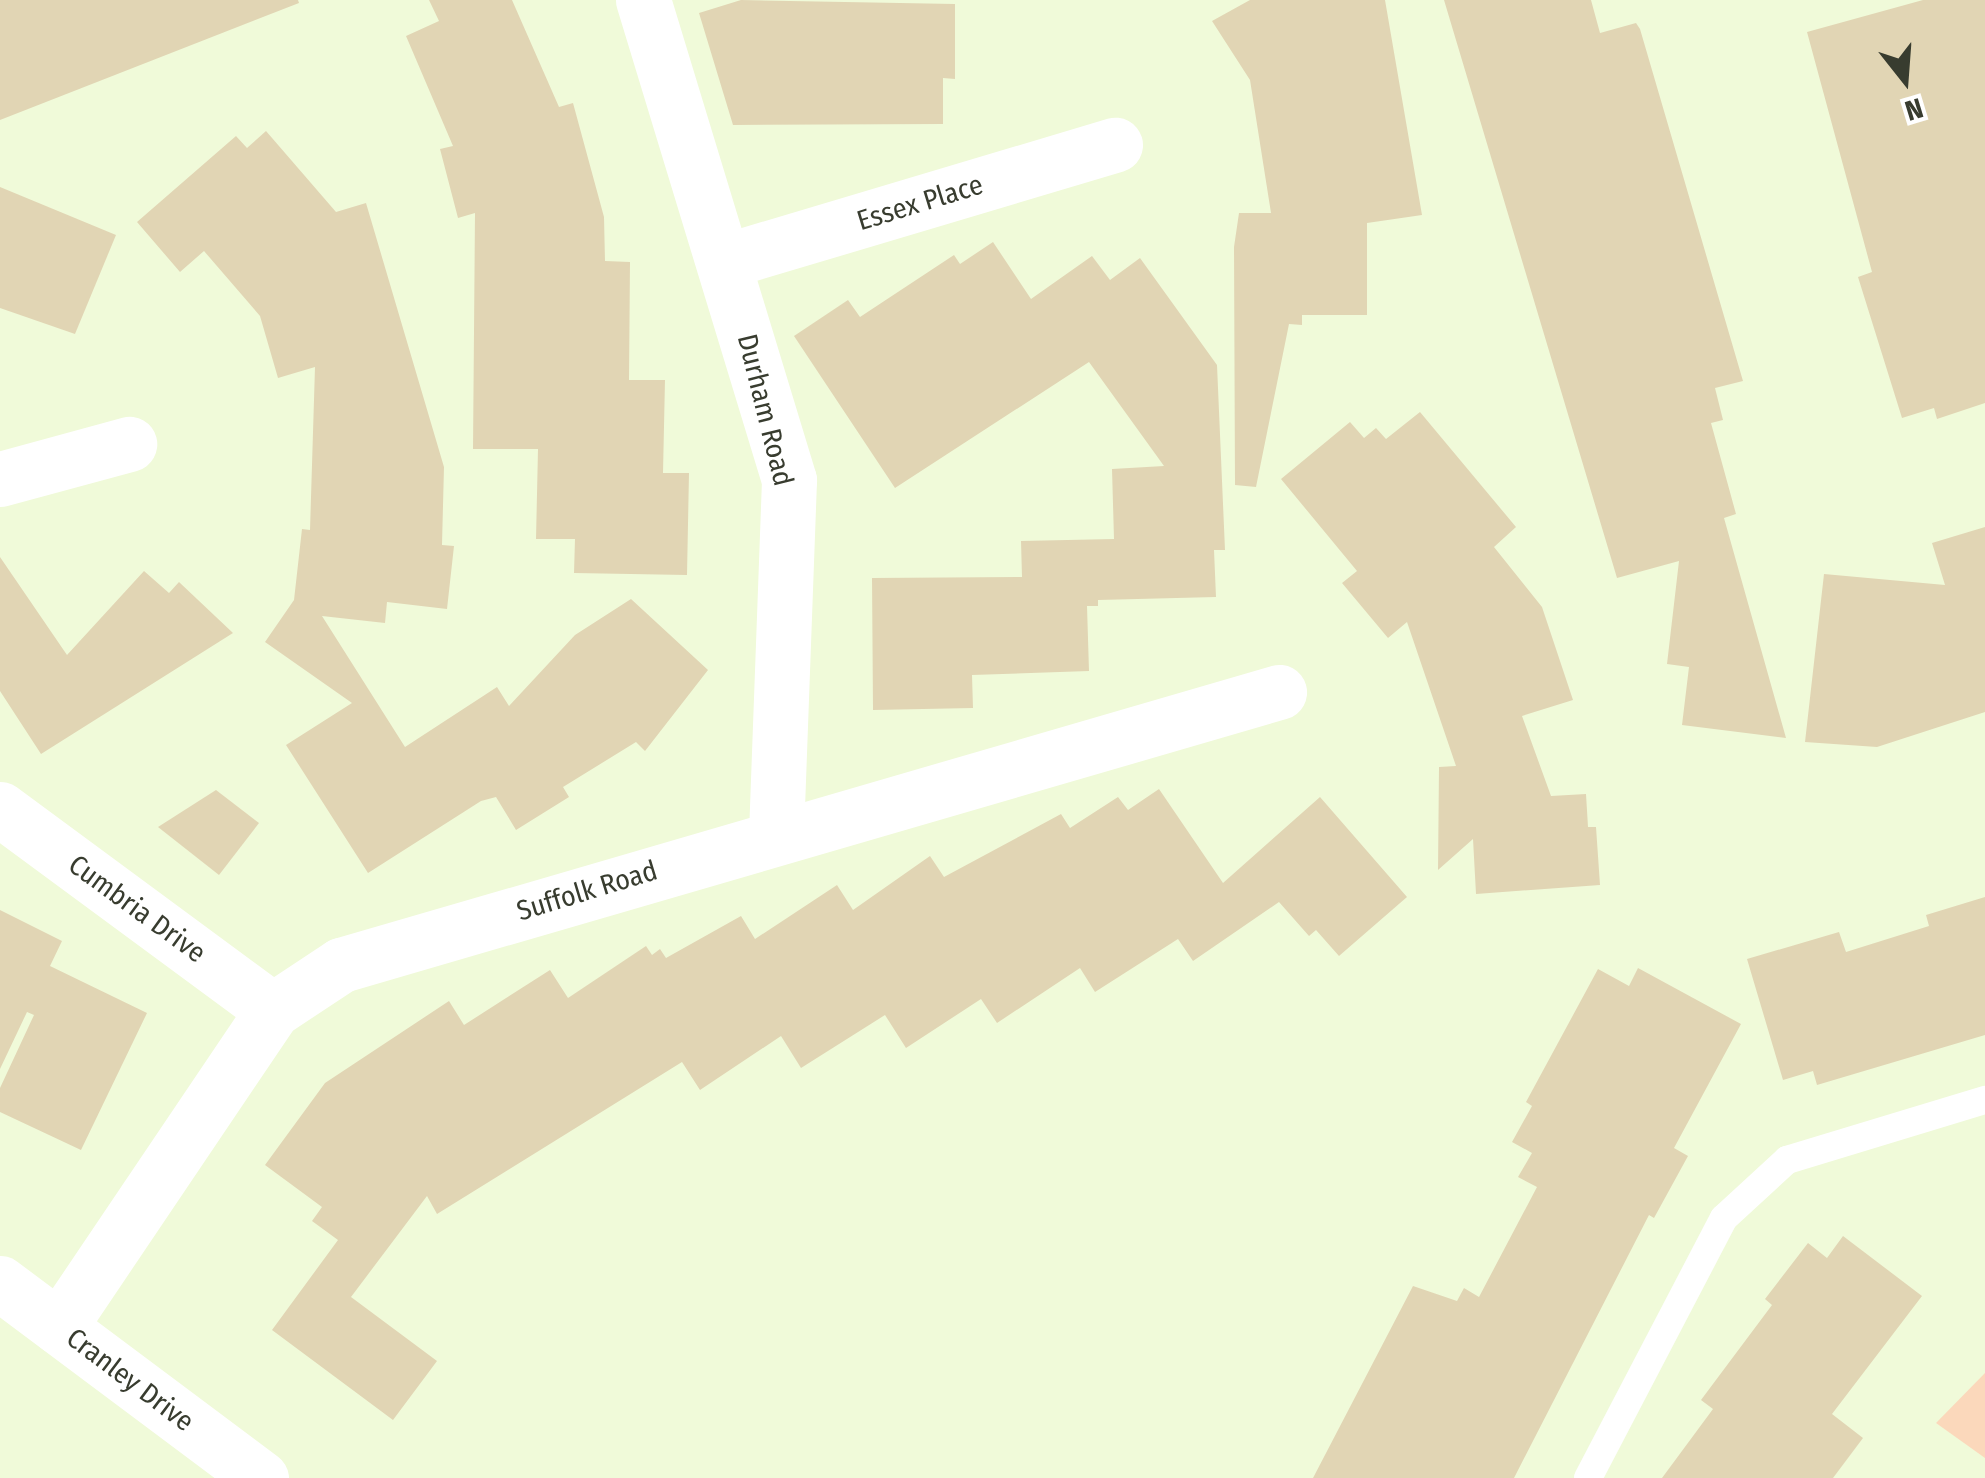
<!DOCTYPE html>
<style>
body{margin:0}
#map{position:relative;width:1985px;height:1478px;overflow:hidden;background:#f0fad9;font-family:"Fira Sans Condensed",sans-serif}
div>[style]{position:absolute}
.green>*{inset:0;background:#fbd8bb}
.building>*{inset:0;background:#e1d5b4}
.service>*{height:28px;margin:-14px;padding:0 14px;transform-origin:14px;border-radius:14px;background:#fff}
.minor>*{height:55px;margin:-27.5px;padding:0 27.5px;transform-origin:27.5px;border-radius:27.5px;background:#fff}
.tertiary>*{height:55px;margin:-27.5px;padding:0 27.5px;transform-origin:27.5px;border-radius:27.5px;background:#fff}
span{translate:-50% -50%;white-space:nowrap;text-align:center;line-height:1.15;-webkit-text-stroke:8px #fff;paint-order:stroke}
.street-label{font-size:28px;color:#383c2f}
.north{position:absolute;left:1855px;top:30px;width:100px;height:100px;-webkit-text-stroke:8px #fff;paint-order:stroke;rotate:163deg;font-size:28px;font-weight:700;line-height:40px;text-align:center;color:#383c2f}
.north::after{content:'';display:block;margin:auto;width:35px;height:45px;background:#383c2f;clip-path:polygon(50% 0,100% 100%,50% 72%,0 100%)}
</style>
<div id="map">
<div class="green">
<div style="clip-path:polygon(1985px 1373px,1985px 1458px,1936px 1423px)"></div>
</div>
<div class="building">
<div style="clip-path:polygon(0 0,298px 0,299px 3px,0 120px)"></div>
<div style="clip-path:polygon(429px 0,512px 0,559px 107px,573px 103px,604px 217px,605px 261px,630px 262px,629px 380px,665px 380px,663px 473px,689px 473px,687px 575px,574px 573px,575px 539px,536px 539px,538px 449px,473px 449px,475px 213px,458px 218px,440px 149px,453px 146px,406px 36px,439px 21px)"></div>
<div style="clip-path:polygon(741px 0,955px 4px,955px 79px,943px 78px,943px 124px,733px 125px,699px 13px)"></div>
<div style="clip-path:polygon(1250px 0,1385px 0,1422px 215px,1367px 223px,1367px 315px,1302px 315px,1302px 325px,1289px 324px,1256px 487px,1235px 485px,1234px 247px,1239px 213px,1271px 213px,1250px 80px,1212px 21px)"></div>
<div style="clip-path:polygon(1444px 0,1591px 0,1600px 33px,1636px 23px,1640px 29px,1743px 381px,1715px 388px,1723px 420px,1711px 423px,1736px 514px,1724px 518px,1786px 738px,1682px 725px,1689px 667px,1667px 664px,1679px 561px,1617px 578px)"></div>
<div style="clip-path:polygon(1923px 0,1985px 0,1985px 403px,1937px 419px,1934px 408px,1902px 418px,1858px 277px,1872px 272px,1807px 32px)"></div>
<div style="clip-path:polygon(266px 131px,336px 212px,366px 203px,444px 467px,442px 545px,454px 546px,447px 609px,387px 602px,385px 623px,322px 616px,405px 747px,497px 687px,509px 706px,575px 635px,631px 599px,708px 670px,645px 751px,636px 742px,563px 787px,569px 797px,516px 830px,496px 797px,481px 801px,368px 873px,286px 745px,352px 703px,265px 642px,294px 600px,302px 529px,310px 530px,315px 367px,278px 378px,260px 316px,204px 251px,180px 272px,137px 222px,236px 136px,247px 148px)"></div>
<div style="clip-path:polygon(0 187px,116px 235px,75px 334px,0 308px)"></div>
<div style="clip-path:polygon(993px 242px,1031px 299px,1092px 256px,1110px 280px,1140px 258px,1217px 365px,1225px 550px,1214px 550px,1216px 597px,1098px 600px,1098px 606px,1087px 606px,1089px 671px,972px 675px,973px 708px,873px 710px,872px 578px,1022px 577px,1021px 541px,1114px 539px,1112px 469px,1164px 466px,1089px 362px,895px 488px,794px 336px,848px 300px,860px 317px,954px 255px,960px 264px)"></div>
<div style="clip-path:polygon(1420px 412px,1516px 527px,1494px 547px,1542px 607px,1573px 700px,1522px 716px,1551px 796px,1586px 794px,1588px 827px,1596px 827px,1600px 885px,1476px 894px,1473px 839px,1438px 870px,1439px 767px,1456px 766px,1407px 622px,1388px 638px,1342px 583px,1357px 571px,1281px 479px,1350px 422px,1364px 438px,1376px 428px,1386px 439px)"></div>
<div style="clip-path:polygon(1985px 527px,1985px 712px,1877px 747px,1805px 742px,1824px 574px,1945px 585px,1932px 543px)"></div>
<div style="clip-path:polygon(0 557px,67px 655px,144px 571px,169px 593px,179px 582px,233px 633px,41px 754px,0 691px)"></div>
<div style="clip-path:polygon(1159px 789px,1223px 883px,1320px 797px,1407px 897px,1339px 956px,1316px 930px,1309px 936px,1279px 902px,1193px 961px,1178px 939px,1095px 992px,1080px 968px,997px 1023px,981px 999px,906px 1048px,885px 1015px,801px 1068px,781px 1036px,700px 1090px,682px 1062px,437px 1214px,427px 1196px,351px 1297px,437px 1361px,393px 1420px,272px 1330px,338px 1240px,312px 1221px,322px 1207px,265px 1165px,325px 1083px,449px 1001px,464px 1025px,550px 970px,568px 998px,646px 946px,652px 955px,660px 949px,666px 958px,741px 916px,755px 939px,837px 885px,853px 910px,930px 856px,944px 877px,1061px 814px,1070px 828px,1118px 797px,1128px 810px)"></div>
<div style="clip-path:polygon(216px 790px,259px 823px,219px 875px,158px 827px)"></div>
<div style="clip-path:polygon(1985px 897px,1985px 1035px,1817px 1085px,1813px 1071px,1783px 1080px,1747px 959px,1839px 932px,1846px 952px,1929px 926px,1926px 915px)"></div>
<div style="clip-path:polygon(0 910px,62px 941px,50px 966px,147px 1013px,81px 1150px,0 1112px,0 1088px,34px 1015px,27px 1012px,0 1069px)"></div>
<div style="clip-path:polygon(1638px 968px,1741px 1024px,1674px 1148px,1688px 1156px,1654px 1218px,1649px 1215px,1514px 1478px,1313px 1478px,1413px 1286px,1457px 1301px,1464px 1288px,1479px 1297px,1537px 1187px,1518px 1177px,1532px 1153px,1512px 1142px,1532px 1106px,1526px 1102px,1598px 969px,1629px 986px)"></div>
<div style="clip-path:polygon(1843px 1236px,1922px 1296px,1832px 1414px,1863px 1438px,1833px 1478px,1662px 1478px,1713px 1409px,1701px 1400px,1772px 1305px,1765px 1299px,1808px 1243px,1827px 1258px)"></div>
</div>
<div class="service">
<div style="left:1588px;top:1478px;width:293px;rotate:-62.4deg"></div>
<div style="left:1724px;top:1218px;width:86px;rotate:-42.6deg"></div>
<div style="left:1787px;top:1160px;width:207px;rotate:-16.9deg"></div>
</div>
<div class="minor">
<div style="left:643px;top:0;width:502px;rotate:73.08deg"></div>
<div style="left:789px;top:480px;width:355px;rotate:92.1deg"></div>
<div style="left:725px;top:261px;width:407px;rotate:-16.6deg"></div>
<div style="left:0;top:479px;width:134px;rotate:-15.2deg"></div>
<div style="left:0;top:809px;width:339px;rotate:36.4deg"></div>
<div style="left:59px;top:1327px;width:382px;rotate:-56deg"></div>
<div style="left:273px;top:1010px;width:82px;rotate:-33.5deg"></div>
<div style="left:341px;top:965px;width:977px;rotate:-16.23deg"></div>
</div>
<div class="tertiary">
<div style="left:0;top:1283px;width:326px;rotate:36.8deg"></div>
</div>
<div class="street-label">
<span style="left:920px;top:203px;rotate:-17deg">Essex Place</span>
<span style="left:765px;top:410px;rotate:76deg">Durham Road</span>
<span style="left:587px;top:891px;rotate:-17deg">Suffolk Road</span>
<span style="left:137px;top:909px;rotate:36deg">Cumbria Drive</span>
<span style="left:130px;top:1380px;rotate:37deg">Cranley Drive</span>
</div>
<div class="north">N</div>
</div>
